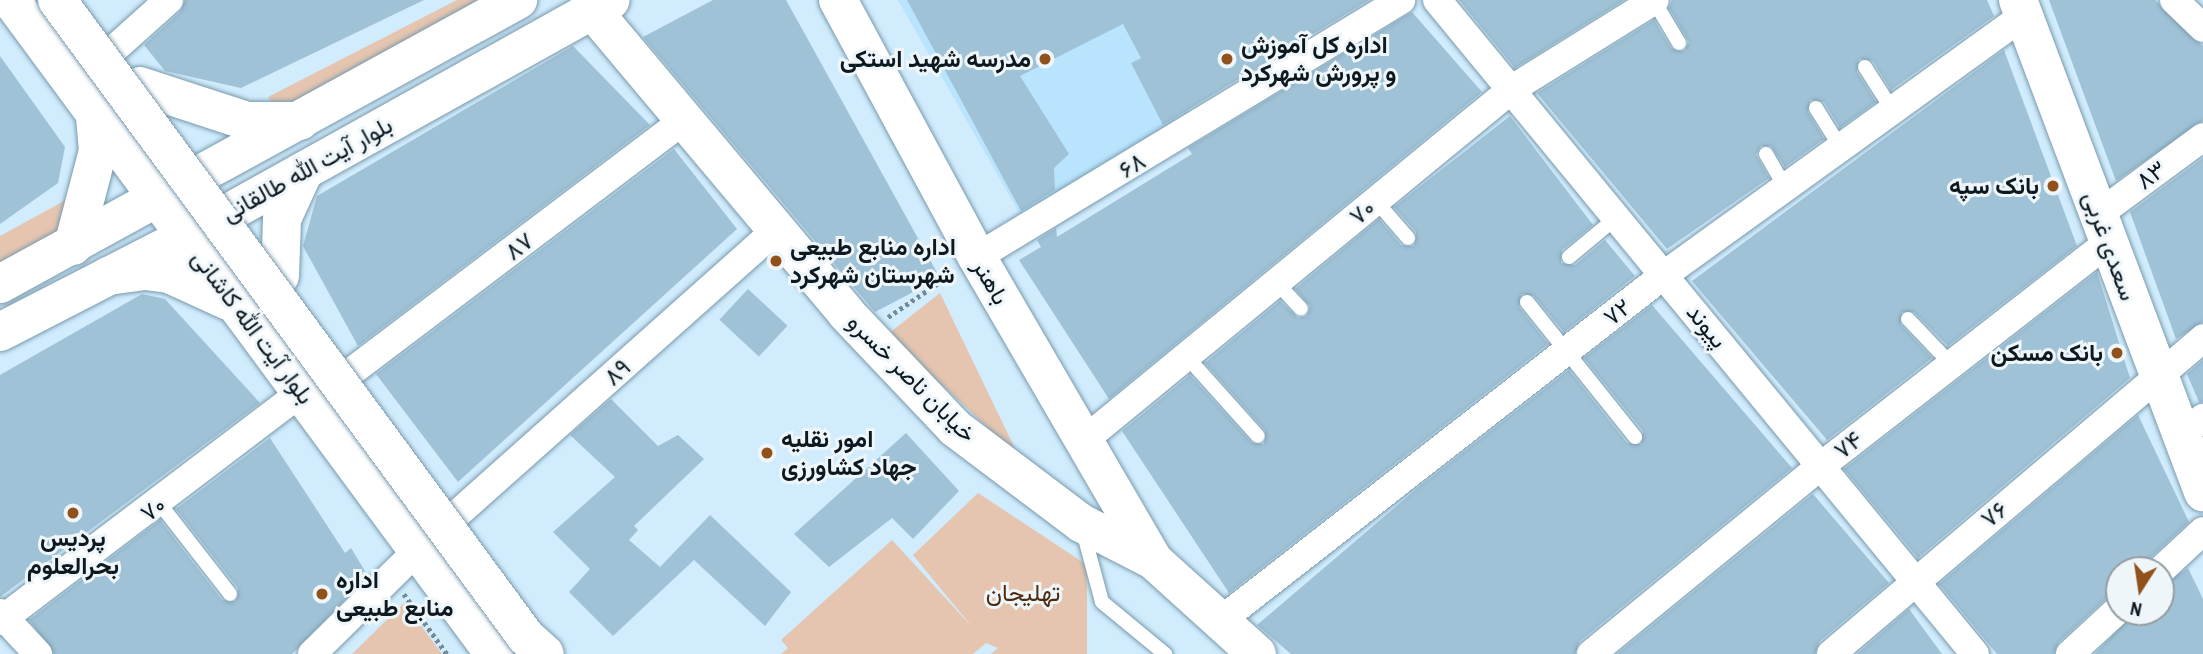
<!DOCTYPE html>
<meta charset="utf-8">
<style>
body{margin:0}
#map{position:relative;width:2203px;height:654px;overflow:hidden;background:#d0ecfd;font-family:"Archivo Narrow",Vazirmatn,sans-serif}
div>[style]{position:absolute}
.built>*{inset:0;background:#b9e4fd}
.green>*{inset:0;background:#e5c5af}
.building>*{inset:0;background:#a0c2d6;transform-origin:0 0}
.path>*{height:4.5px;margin-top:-2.25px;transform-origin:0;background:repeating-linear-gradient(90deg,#758a96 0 3.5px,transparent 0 7px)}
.roads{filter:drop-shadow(0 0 2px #799aad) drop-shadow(0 0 2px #799aad)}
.service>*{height:14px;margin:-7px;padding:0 7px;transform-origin:7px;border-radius:7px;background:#fff}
.minor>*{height:28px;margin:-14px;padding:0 14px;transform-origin:14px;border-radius:14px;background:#fff}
.secondary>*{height:38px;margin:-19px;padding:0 19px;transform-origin:19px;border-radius:19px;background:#fff}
.primary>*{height:38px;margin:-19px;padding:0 19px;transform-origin:19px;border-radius:19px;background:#fff}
.bridges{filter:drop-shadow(0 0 2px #799aad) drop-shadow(0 0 2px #799aad)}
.primary-bridge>*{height:38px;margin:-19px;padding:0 19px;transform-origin:19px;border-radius:19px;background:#fff}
.dots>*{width:19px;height:19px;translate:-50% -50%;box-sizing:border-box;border:4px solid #eff6fa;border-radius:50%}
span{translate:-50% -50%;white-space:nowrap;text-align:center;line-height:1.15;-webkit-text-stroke:6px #eff6fa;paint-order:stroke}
.poi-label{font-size:24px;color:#0c1920;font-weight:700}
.left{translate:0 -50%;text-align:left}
.right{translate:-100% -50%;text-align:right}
.street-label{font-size:24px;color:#0c1920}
.park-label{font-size:24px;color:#4d2b0f}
.north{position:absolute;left:2105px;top:556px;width:70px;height:70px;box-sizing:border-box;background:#eff6fa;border:2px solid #949ea3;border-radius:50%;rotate:192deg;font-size:19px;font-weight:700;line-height:28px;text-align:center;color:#0c1920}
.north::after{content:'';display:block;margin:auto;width:24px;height:32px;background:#91511a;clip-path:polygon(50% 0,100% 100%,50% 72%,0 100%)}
</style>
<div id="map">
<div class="built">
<div style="clip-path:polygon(898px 0,1128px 0,1191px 117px,1020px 214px)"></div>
</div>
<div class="green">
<div style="clip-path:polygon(457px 0,504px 0,283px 117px,268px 97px)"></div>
<div style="clip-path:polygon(75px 195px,66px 234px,0 270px,0 236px)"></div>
<div style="clip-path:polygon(940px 293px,1019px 457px,888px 334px)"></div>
<div style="clip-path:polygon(978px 493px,1087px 565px,1087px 654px,991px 654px,998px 648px,986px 643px,973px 654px,781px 654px,788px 648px,781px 640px,892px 540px,973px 628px,913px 555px)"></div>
<div style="clip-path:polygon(404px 603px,442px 654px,352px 654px)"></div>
</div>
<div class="building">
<div style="clip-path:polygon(185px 0,424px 0,241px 88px,165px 71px,144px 45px,180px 12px)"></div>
<div style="clip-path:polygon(713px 0,786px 0,940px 278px,875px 312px,643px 37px)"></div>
<div style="clip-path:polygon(907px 0,1369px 0,1163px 125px,1131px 63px,1141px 58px,1123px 24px,1020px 76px,1069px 154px,1054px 168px,1055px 190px,1021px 211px)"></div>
<div style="clip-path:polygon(1459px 0,1624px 0,1515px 68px)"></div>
<div style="clip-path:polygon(1672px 0,1987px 0,1994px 16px,1891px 90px,1873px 61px,1859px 59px,1857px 72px,1876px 102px,1840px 128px,1824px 102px,1810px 100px,1808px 112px,1824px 139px,1785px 167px,1771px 146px,1761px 146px,1756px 155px,1769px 178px,1667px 249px,1537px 93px,1654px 20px,1671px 48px,1684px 51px,1689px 42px,1669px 8px)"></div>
<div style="clip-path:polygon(2049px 0,2155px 0,2203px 46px,2203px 121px,2116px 181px)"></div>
<div style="clip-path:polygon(1412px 12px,1482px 92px,1109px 399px,1019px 260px,1041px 247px,1037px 240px,1056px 228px,1057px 237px,1192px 154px,1188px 148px)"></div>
<div style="clip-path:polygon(573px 46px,650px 125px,358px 346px,303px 246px,317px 196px)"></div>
<div style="clip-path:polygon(2004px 50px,2077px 246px,1948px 346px,1914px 312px,1902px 312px,1901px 325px,1932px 358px,1827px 440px,1692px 281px)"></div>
<div style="clip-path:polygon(0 56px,65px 147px,58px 183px,0 224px)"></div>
<div style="clip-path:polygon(1510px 116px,1593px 225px,1562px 250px,1561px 263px,1575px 265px,1605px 240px,1635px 276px,1564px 332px,1534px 296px,1522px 294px,1519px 307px,1548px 344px,1229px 593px,1122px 431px,1190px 375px,1251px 442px,1264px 444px,1265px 430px,1205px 363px,1280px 301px,1298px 318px,1307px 316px,1310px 306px,1295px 289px,1379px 219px,1401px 245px,1414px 246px,1416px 232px,1394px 207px)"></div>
<div style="clip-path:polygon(674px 149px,737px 229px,458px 482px,376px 374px)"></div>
<div style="clip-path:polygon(2203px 158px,2203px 322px,2176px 339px,2130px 212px)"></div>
<div style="clip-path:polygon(2097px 272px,2130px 378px,1918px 558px,1844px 469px)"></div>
<div style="left:748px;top:289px;width:54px;height:42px;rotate:43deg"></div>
<div style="clip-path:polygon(142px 294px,165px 299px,260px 403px,0 597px,0 375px)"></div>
<div style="clip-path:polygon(1652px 305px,1792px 468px,1580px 641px,1575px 654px,1291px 654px,1257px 625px,1420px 486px,1569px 370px,1627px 443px,1641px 444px,1643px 431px,1584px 358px)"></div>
<div style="clip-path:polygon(2203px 360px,2203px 402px,2199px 402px,2187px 374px)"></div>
<div style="clip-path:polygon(611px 399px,658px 446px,678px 435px,704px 459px,634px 526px,638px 530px,629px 540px,660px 567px,710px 515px,791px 592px,765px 626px,694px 560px,613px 636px,569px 592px,590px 569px,553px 532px,615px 477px,570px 435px)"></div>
<div style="clip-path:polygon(2138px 415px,2189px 522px,2150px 558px,2145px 570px,2119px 570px,2119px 593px,2108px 597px,2059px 642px,2054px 654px,1997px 654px,1939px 584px)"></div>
<div style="clip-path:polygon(906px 433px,959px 491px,913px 539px,892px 518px,829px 567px,794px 534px)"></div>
<div style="clip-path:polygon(270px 438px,345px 553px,351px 548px,368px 576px,296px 650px,292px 654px,54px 654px,29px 620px,160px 520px,222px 600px,236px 601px,238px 588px,176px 509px)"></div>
<div style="clip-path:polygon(1813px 494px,1889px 583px,1820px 641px,1815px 654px,1617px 654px)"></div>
<div style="clip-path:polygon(2188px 568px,2203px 599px,2203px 654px,2095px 654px,2135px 612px,2161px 612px,2161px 586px)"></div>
<div style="clip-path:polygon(1909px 609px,1942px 654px,1857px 654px)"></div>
</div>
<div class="path">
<div style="left:888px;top:317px;width:78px;rotate:-34.1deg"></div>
<div style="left:404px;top:594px;width:74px;rotate:54.4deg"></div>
</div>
<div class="roads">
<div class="service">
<div style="left:1654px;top:1px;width:49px;rotate:59.2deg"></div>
<div style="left:1865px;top:67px;width:52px;rotate:57.5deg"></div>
<div style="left:1816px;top:108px;width:47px;rotate:58deg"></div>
<div style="left:1766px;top:154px;width:39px;rotate:60deg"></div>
<div style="left:1376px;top:201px;width:49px;rotate:49.1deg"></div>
<div style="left:1569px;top:257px;width:62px;rotate:-39.8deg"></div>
<div style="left:1277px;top:283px;width:35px;rotate:47deg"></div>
<div style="left:1527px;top:302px;width:173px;rotate:51.3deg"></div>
<div style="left:1908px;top:319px;width:64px;rotate:46.3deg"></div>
<div style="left:1187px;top:357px;width:106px;rotate:48.1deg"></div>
<div style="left:160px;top:504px;width:114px;rotate:52.1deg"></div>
<div style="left:1083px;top:531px;width:73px;rotate:75deg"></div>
<div style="left:1102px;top:602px;width:82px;rotate:39.5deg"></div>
</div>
<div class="minor">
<div style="left:1437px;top:0;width:847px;rotate:50.56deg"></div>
<div style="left:2174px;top:0;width:40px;rotate:44deg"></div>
<div style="left:113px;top:50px;width:75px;rotate:-41.8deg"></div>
<div style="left:2099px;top:214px;width:129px;rotate:-36.5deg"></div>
<div style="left:977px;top:257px;width:496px;rotate:-31.2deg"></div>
<div style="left:351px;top:372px;width:420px;rotate:-37.1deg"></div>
<div style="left:2181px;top:435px;width:28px;rotate:-38deg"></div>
<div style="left:1082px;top:442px;width:556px;rotate:-39.38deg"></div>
<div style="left:1512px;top:89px;width:168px;rotate:-31.9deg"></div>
<div style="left:456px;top:515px;width:430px;rotate:-41.7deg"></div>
<div style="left:2161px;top:570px;width:57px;rotate:-42.9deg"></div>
<div style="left:0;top:613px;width:56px;rotate:47.2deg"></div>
<div style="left:0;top:621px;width:379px;rotate:-37.2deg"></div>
<div style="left:1220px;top:621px;width:563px;rotate:-37.93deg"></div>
<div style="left:1664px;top:275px;width:443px;rotate:-35.8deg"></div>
<div style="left:312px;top:654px;width:148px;rotate:-44.5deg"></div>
<div style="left:1591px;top:654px;width:297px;rotate:-39.3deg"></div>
<div style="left:1821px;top:466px;width:365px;rotate:-37.9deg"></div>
<div style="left:1831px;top:654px;width:488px;rotate:-40.3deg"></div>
<div style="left:2070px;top:654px;width:67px;rotate:-42.6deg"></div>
</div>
<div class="secondary">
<div style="left:838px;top:0;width:292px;rotate:61.6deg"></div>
<div style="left:977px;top:257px;width:350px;rotate:59.8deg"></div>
<div style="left:2018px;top:0;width:526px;rotate:69.39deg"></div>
<div style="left:593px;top:11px;width:394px;rotate:50deg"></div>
<div style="left:846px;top:313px;width:158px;rotate:46.5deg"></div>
<div style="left:955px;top:428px;width:158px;rotate:37deg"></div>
<div style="left:1081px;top:523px;width:81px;rotate:27.2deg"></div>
<div style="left:1153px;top:560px;width:140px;rotate:42.1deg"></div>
<div style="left:0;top:284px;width:591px;rotate:-28.73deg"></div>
<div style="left:0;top:332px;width:208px;rotate:-27.2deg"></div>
<div style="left:185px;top:237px;width:487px;rotate:-29.1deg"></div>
</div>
<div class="primary">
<div style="left:11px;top:0;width:813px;rotate:53.55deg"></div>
<div style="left:140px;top:86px;width:113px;rotate:18.1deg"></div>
<div style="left:247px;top:121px;width:53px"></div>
<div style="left:73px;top:246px;width:98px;rotate:-75.3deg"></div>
<div style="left:98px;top:151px;width:37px;rotate:-95deg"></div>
<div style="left:108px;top:276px;width:37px;rotate:-8deg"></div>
<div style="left:145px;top:271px;width:24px;rotate:7deg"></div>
<div style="left:169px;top:274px;width:65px;rotate:24.6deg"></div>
<div style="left:280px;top:276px;width:57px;rotate:-88deg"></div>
<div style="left:282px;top:219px;width:53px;rotate:-65.4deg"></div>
</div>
</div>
<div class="bridges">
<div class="primary-bridge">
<div style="left:57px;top:0;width:791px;rotate:53.64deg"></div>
<div style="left:526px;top:637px;width:25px;rotate:42deg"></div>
</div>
</div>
<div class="dots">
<div style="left:1045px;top:59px;background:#91511a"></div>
<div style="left:1227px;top:59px;background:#91511a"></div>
<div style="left:2053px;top:186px;background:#91511a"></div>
<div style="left:776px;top:261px;background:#91511a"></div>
<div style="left:2117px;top:353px;background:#91511a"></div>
<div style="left:767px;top:453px;background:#91511a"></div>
<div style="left:73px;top:513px;background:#91511a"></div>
<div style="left:322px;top:594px;background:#91511a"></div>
</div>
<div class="poi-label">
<span class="left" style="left:1241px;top:59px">اداره کل آموزش<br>و پرورش شهرکرد</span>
<span class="right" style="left:1031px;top:59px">مدرسه شهید استکی</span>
<span class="right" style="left:2039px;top:186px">بانک سپه</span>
<span class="left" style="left:790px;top:261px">اداره منابع طبیعی<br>شهرستان شهرکرد</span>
<span class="right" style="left:2103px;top:353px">بانک مسکن</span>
<span class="left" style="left:781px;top:453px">امور نقلیه<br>جهاد کشاورزی</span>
<span style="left:73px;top:552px">پردیس<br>بحرالعلوم</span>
<span class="left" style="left:336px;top:594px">اداره<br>منابع طبیعی</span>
</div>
<div class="street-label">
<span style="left:1132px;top:165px;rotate:-31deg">۶۸</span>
<span style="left:307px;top:169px;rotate:-29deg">بلوار آیت الله طالقانی</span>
<span style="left:2151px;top:175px;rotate:-37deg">۸۳</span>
<span style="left:1362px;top:212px;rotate:-40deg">۷۰</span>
<span style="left:519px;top:246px;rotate:-37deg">۸۷</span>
<span style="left:2110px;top:246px;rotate:70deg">سعدی غربی</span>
<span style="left:991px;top:282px;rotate:60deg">باهنر</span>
<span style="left:1617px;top:312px;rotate:-38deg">۷۲</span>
<span style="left:1707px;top:326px;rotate:51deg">پیوند</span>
<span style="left:253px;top:327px;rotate:53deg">بلوار آیت الله کاشانی</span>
<span style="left:617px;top:372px;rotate:-42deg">۸۹</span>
<span style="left:912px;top:378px;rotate:45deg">خیابان ناصر خسرو</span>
<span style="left:1848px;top:445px;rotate:-38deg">۷۴</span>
<span style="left:153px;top:509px;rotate:-37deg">۷۰</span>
<span style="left:1994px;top:514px;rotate:-40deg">۷۶</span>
</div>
<div class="park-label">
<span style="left:1023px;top:593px">تهلیجان</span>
</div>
<div class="north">N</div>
</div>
